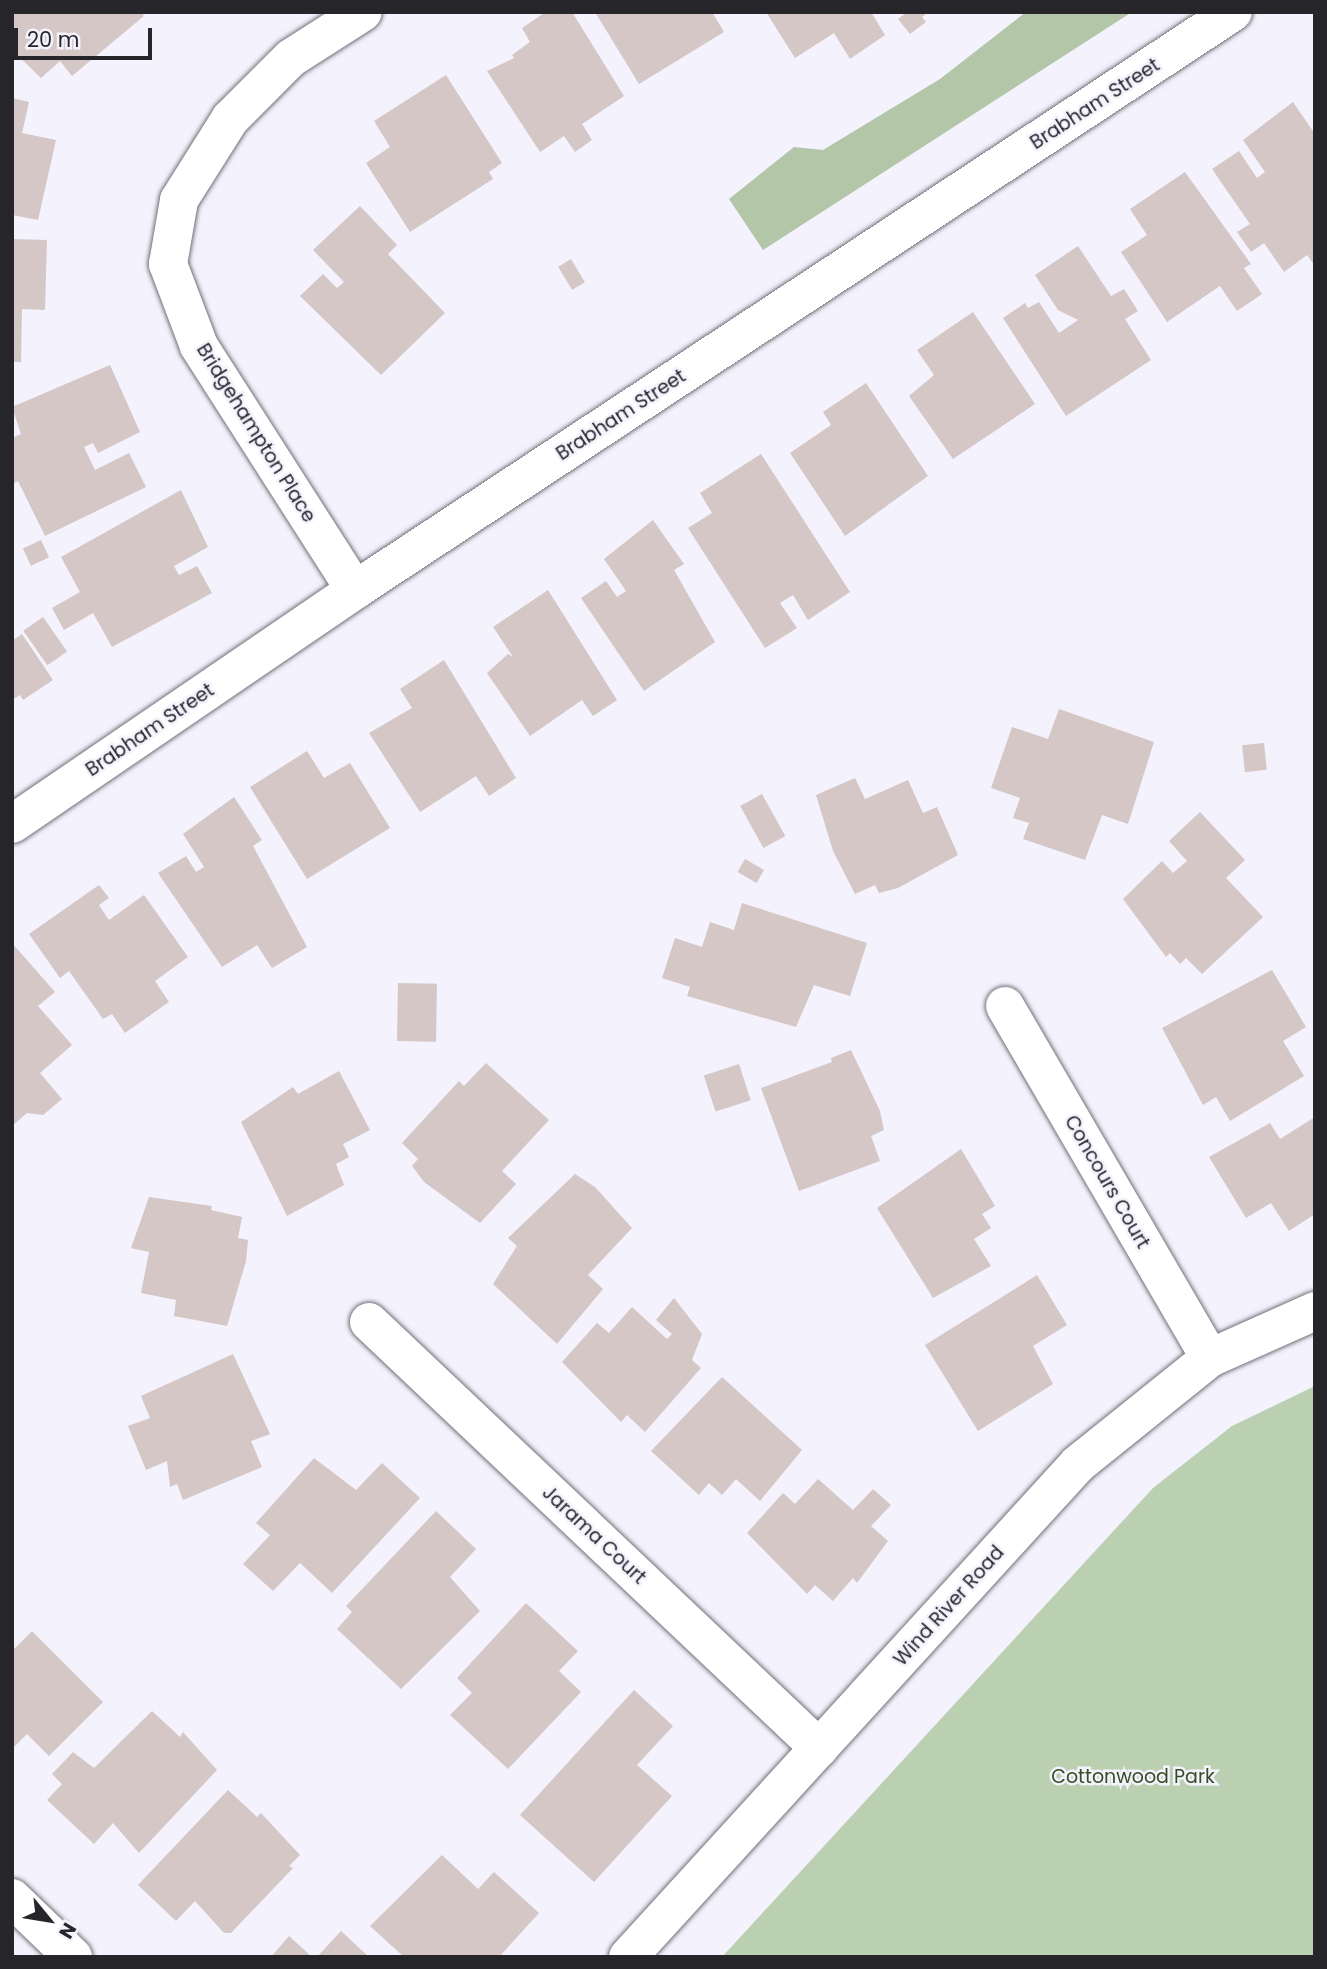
<!DOCTYPE html>
<style>
body{margin:0}
#map{position:relative;width:1327px;height:1969px;overflow:hidden;background:#f3f2fd;font-family:Poppins,sans-serif}
div>[style]{position:absolute}
.green>*{inset:0;background:#bbcfb1}
.forest>*{inset:0;background:#b3c6a8}
.building>*{inset:0;background:#d4c7c5;transform-origin:0 0}
.roads{filter:drop-shadow(0 0 2px #72717a) drop-shadow(0 0 2px #72717a)}
.minor>*{height:38px;margin:-19px;padding:0 19px;transform-origin:19px;border-radius:19px;background:#fff}
.tertiary>*{height:38px;margin:-19px;padding:0 19px;transform-origin:19px;border-radius:19px;background:#fff}
span{translate:-50% -50%;white-space:nowrap;text-align:center;line-height:1.15;-webkit-text-stroke:5px #f3f2fd;paint-order:stroke}
.street-label{font-size:19px;color:#26262a}
.park-label{font-size:19px;color:#334e21}
.frame{position:absolute;inset:0;border:14px solid #26262a;pointer-events:none}
.north{position:absolute;left:14px;top:1885px;width:70px;height:70px;-webkit-text-stroke:5px #f3f2fd;paint-order:stroke;rotate:120deg;font-size:19px;font-weight:700;line-height:28px;text-align:center;color:#26262a}
.north::after{content:'';display:block;margin:auto;width:24px;height:32px;background:#26262a;clip-path:polygon(50% 0,100% 100%,50% 72%,0 100%)}
.scale{position:absolute;left:14px;top:28px;width:138px;height:32px;box-sizing:border-box;border:4px solid #26262a;border-top:0;padding-left:9px;font-size:21px;line-height:24px;white-space:nowrap;color:#26262a;-webkit-text-stroke:5px #f3f2fd;paint-order:stroke}
</style>
<div id="map">
<div class="green">
<div style="clip-path:polygon(1315px 1386px,1315px 1957px,722px 1957px,1153px 1488px,1232px 1426px)"></div>
</div>
<div class="forest">
<div style="clip-path:polygon(1026px 12px,1132px 12px,763px 250px,729px 199px,794px 147px,823px 150px,940px 79px)"></div>
</div>
<div class="building">
<div style="clip-path:polygon(12px 12px,141px 12px,144px 16px,72px 76px,60px 61px,41px 78px,12px 50px)"></div>
<div style="clip-path:polygon(546px 12px,572px 12px,624px 96px,582px 124px,592px 140px,575px 152px,564px 136px,540px 152px,487px 71px,514px 58px,512px 55px,530px 42px,522px 28px)"></div>
<div style="clip-path:polygon(595px 12px,712px 12px,724px 32px,639px 84px)"></div>
<div style="clip-path:polygon(766px 12px,871px 12px,885px 35px,850px 59px,834px 33px,795px 58px)"></div>
<div style="clip-path:polygon(907px 12px,928px 12px,922px 17px,926px 22px,910px 34px,898px 19px)"></div>
<div style="clip-path:polygon(446px 75px,502px 163px,489px 172px,493px 179px,410px 232px,366px 163px,390px 147px,374px 121px)"></div>
<div style="clip-path:polygon(12px 98px,29px 102px,22px 133px,56px 140px,38px 220px,12px 215px)"></div>
<div style="clip-path:polygon(1293px 102px,1315px 134px,1315px 266px,1307px 255px,1284px 272px,1264px 243px,1251px 252px,1237px 232px,1250px 224px,1212px 169px,1239px 151px,1257px 178px,1265px 172px,1243px 140px)"></div>
<div style="clip-path:polygon(1185px 172px,1251px 264px,1244px 268px,1262px 294px,1237px 311px,1220px 286px,1167px 322px,1121px 252px,1147px 235px,1130px 209px)"></div>
<div style="clip-path:polygon(360px 206px,397px 245px,388px 254px,445px 313px,381px 375px,300px 296px,323px 274px,337px 288px,344px 282px,313px 250px)"></div>
<div style="clip-path:polygon(12px 239px,47px 240px,45px 310px,22px 309px,21px 362px,12px 362px)"></div>
<div style="clip-path:polygon(1078px 246px,1111px 296px,1124px 289px,1138px 311px,1125px 319px,1151px 360px,1066px 416px,1003px 318px,1025px 303px,1028px 308px,1039px 302px,1059px 333px,1078px 320px,1058px 310px,1035px 275px)"></div>
<div style="left:571px;top:259px;width:27px;height:15px;rotate:59deg"></div>
<div style="clip-path:polygon(973px 312px,1035px 404px,953px 459px,909px 396px,934px 375px,917px 350px)"></div>
<div style="clip-path:polygon(110px 365px,140px 432px,98px 453px,93px 443px,84px 447px,95px 470px,129px 453px,146px 487px,45px 536px,18px 481px,12px 484px,12px 438px,21px 434px,12px 407px)"></div>
<div style="clip-path:polygon(866px 383px,928px 476px,845px 536px,790px 453px,831px 425px,823px 412px)"></div>
<div style="clip-path:polygon(761px 454px,850px 592px,808px 620px,793px 595px,780px 603px,797px 628px,765px 648px,688px 528px,712px 513px,700px 493px)"></div>
<div style="clip-path:polygon(181px 490px,208px 547px,174px 566px,179px 575px,197px 566px,212px 593px,112px 647px,93px 613px,64px 630px,52px 608px,80px 592px,61px 557px)"></div>
<div style="clip-path:polygon(653px 520px,684px 564px,674px 570px,715px 642px,644px 691px,581px 598px,606px 581px,617px 597px,626px 591px,604px 559px)"></div>
<div style="left:41px;top:540px;width:19px;height:20px;rotate:65deg"></div>
<div style="clip-path:polygon(548px 590px,617px 700px,593px 716px,582px 700px,530px 736px,487px 673px,508px 654px,513px 657px,493px 627px)"></div>
<div style="left:43px;top:617px;width:42px;height:24px;rotate:55deg"></div>
<div style="clip-path:polygon(22px 634px,53px 680px,23px 700px,20px 695px,12px 700px,12px 641px)"></div>
<div style="clip-path:polygon(444px 660px,516px 778px,489px 796px,476px 776px,420px 812px,369px 733px,412px 708px,400px 689px)"></div>
<div style="clip-path:polygon(1059px 709px,1154px 742px,1128px 824px,1102px 815px,1085px 860px,1023px 839px,1029px 823px,1013px 818px,1020px 798px,991px 788px,1012px 727px,1048px 739px)"></div>
<div style="left:1264px;top:743px;width:27px;height:22px;rotate:84deg"></div>
<div style="clip-path:polygon(307px 751px,324px 778px,350px 763px,390px 828px,307px 879px,250px 787px)"></div>
<div style="clip-path:polygon(855px 778px,865px 799px,908px 780px,923px 813px,937px 807px,958px 855px,898px 888px,879px 893px,875px 885px,855px 894px,833px 851px,816px 795px)"></div>
<div style="left:762px;top:794px;width:48px;height:25px;rotate:61deg"></div>
<div style="clip-path:polygon(234px 797px,262px 840px,253px 846px,307px 947px,272px 968px,257px 945px,222px 967px,158px 873px,186px 856px,196px 872px,204px 867px,183px 834px)"></div>
<div style="clip-path:polygon(1200px 812px,1245px 860px,1226px 878px,1263px 917px,1202px 974px,1186px 958px,1180px 964px,1170px 953px,1166px 957px,1123px 899px,1162px 861px,1173px 873px,1187px 861px,1169px 841px)"></div>
<div style="left:745px;top:859px;width:22px;height:15px;rotate:30deg"></div>
<div style="clip-path:polygon(99px 885px,109px 898px,99px 905px,109px 920px,144px 895px,188px 957px,155px 981px,169px 1002px,125px 1033px,112px 1014px,103px 1019px,69px 971px,60px 978px,29px 934px)"></div>
<div style="clip-path:polygon(742px 903px,867px 943px,850px 996px,814px 985px,796px 1027px,687px 996px,690px 987px,662px 978px,675px 938px,702px 947px,710px 922px,734px 930px)"></div>
<div style="clip-path:polygon(12px 943px,55px 992px,38px 1006px,72px 1045px,40px 1073px,62px 1099px,43px 1115px,27px 1113px,12px 1126px)"></div>
<div style="clip-path:polygon(1272px 970px,1306px 1027px,1283px 1041px,1304px 1076px,1230px 1121px,1216px 1097px,1203px 1105px,1162px 1028px)"></div>
<div style="left:398px;top:983px;width:39px;height:58px;rotate:1deg"></div>
<div style="clip-path:polygon(851px 1050px,880px 1111px,884px 1130px,871px 1136px,880px 1161px,799px 1191px,761px 1088px,832px 1062px,831px 1058px)"></div>
<div style="clip-path:polygon(486px 1063px,549px 1120px,502px 1171px,516px 1184px,480px 1223px,424px 1182px,412px 1166px,418px 1159px,402px 1143px,459px 1081px,464px 1086px)"></div>
<div style="left:739px;top:1064px;width:38px;height:37px;rotate:72deg"></div>
<div style="clip-path:polygon(339px 1071px,370px 1130px,343px 1144px,349px 1157px,336px 1164px,344px 1185px,287px 1216px,241px 1122px,293px 1087px,298px 1094px)"></div>
<div style="clip-path:polygon(1315px 1117px,1315px 1214px,1289px 1231px,1271px 1203px,1246px 1218px,1209px 1157px,1270px 1123px,1280px 1139px)"></div>
<div style="clip-path:polygon(961px 1149px,995px 1206px,982px 1214px,991px 1228px,974px 1239px,991px 1266px,933px 1298px,877px 1208px)"></div>
<div style="clip-path:polygon(575px 1174px,595px 1187px,632px 1228px,588px 1275px,603px 1289px,557px 1344px,493px 1284px,517px 1246px,508px 1238px)"></div>
<div style="clip-path:polygon(149px 1197px,212px 1206px,211px 1210px,242px 1217px,238px 1238px,248px 1240px,246px 1261px,227px 1326px,174px 1316px,176px 1300px,141px 1293px,149px 1252px,131px 1248px)"></div>
<div style="clip-path:polygon(1037px 1275px,1067px 1325px,1033px 1346px,1053px 1384px,978px 1431px,925px 1345px)"></div>
<div style="clip-path:polygon(674px 1298px,702px 1334px,692px 1360px,701px 1368px,645px 1432px,627px 1415px,621px 1422px,562px 1362px,597px 1323px,609px 1333px,632px 1307px,667px 1339px,672px 1334px,656px 1320px)"></div>
<div style="clip-path:polygon(233px 1354px,270px 1434px,251px 1441px,262px 1467px,183px 1500px,177px 1484px,170px 1487px,167px 1461px,146px 1470px,128px 1426px,150px 1418px,141px 1396px)"></div>
<div style="clip-path:polygon(722px 1377px,802px 1450px,760px 1501px,736px 1479px,722px 1495px,709px 1483px,699px 1495px,651px 1451px)"></div>
<div style="clip-path:polygon(314px 1458px,356px 1490px,382px 1463px,420px 1498px,332px 1593px,300px 1563px,273px 1591px,243px 1564px,270px 1535px,256px 1523px)"></div>
<div style="clip-path:polygon(818px 1479px,853px 1510px,873px 1489px,891px 1505px,871px 1526px,888px 1541px,857px 1583px,853px 1578px,833px 1601px,815px 1585px,807px 1594px,747px 1533px,783px 1493px,795px 1504px)"></div>
<div style="clip-path:polygon(436px 1511px,476px 1549px,450px 1577px,480px 1611px,401px 1689px,337px 1629px,352px 1612px,346px 1606px)"></div>
<div style="clip-path:polygon(526px 1603px,578px 1651px,559px 1671px,581px 1692px,508px 1769px,450px 1715px,472px 1693px,457px 1678px)"></div>
<div style="clip-path:polygon(32px 1631px,103px 1702px,49px 1756px,27px 1734px,12px 1749px,12px 1651px)"></div>
<div style="clip-path:polygon(634px 1690px,673px 1726px,637px 1765px,672px 1796px,594px 1882px,520px 1815px)"></div>
<div style="clip-path:polygon(152px 1711px,180px 1737px,183px 1732px,217px 1770px,139px 1853px,113px 1823px,94px 1844px,47px 1800px,62px 1784px,52px 1774px,73px 1752px,94px 1768px)"></div>
<div style="clip-path:polygon(228px 1790px,257px 1817px,261px 1813px,300px 1855px,289px 1866px,293px 1868px,231px 1933px,224px 1933px,195px 1901px,176px 1921px,138px 1885px)"></div>
<div style="clip-path:polygon(442px 1855px,478px 1889px,494px 1872px,539px 1913px,499px 1957px,404px 1957px,370px 1926px)"></div>
<div style="clip-path:polygon(341px 1931px,369px 1957px,317px 1957px)"></div>
<div style="clip-path:polygon(289px 1936px,312px 1957px,271px 1957px)"></div>
</div>
<div class="roads">
<div class="minor">
<div style="left:355px;top:590px;width:290px;rotate:-122.6deg"></div>
<div style="left:199px;top:346px;width:88px;rotate:-110.7deg"></div>
<div style="left:168px;top:264px;width:65px;rotate:-80.2deg"></div>
<div style="left:179px;top:200px;width:96px;rotate:-57.8deg"></div>
<div style="left:230px;top:119px;width:86px;rotate:-45deg"></div>
<div style="left:291px;top:58px;width:85px;rotate:-32.6deg"></div>
<div style="left:1005px;top:1006px;width:407px;rotate:59.8deg"></div>
<div style="left:369px;top:1322px;width:620px;rotate:43.43deg"></div>
</div>
<div class="tertiary">
<div style="left:12px;top:824px;width:415px;rotate:-34.3deg"></div>
<div style="left:355px;top:590px;width:1051px;rotate:-33.36deg"></div>
<div style="left:12px;top:1898px;width:85px;rotate:44deg"></div>
<div style="left:628px;top:1957px;width:667px;rotate:-47.61deg"></div>
<div style="left:1078px;top:1464px;width:169px;rotate:-38.8deg"></div>
<div style="left:1210px;top:1358px;width:115px;rotate:-24.1deg"></div>
</div>
</div>
<div class="street-label">
<span style="left:1095px;top:104px;rotate:-33deg">Brabham Street</span>
<span style="left:621px;top:415px;rotate:-33deg">Brabham Street</span>
<span style="left:256px;top:433px;rotate:58deg">Bridgehampton Place</span>
<span style="left:150px;top:730px;rotate:-34deg">Brabham Street</span>
<span style="left:1107px;top:1182px;rotate:60deg">Concours Court</span>
<span style="left:594px;top:1535px;rotate:43deg">Jarama Court</span>
<span style="left:949px;top:1606px;rotate:-48deg">Wind River Road</span>
</div>
<div class="park-label">
<span style="left:1133px;top:1777px">Cottonwood Park</span>
</div>
<div class="frame"></div>
<div class="north">N</div>
<div class="scale">20 m</div>
</div>
